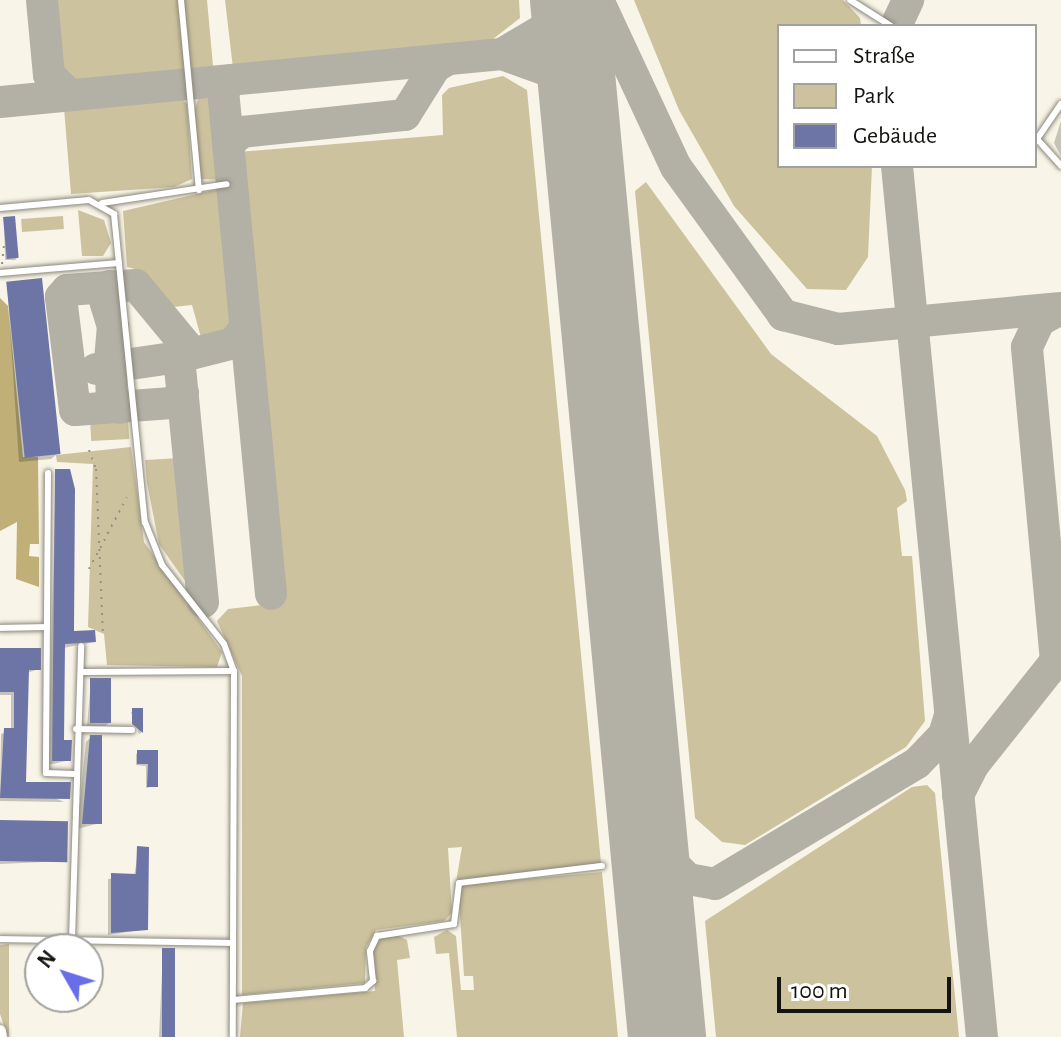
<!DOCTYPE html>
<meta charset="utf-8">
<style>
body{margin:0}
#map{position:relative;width:1061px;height:1037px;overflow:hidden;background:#f8f4e7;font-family:"Alegreya Sans",sans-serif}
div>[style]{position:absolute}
.green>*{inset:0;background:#cdc29e;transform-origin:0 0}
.forest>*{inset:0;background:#c0af77}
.shadow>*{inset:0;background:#0003}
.taxiway>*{height:32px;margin:-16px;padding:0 16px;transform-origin:16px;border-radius:16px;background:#b3b0a6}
.runway>*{height:78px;margin:-39px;padding:0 39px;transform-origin:39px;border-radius:39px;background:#b3b0a6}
.building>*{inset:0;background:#6d75a6;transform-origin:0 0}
.path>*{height:2px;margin-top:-1px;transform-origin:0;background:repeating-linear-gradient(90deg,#939087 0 2px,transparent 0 8px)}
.roads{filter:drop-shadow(0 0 2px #8a877b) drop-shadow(0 0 2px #8a877b)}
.lane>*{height:6px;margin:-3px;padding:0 3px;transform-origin:3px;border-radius:3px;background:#fff}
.street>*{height:12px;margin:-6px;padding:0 6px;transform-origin:6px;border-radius:6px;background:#fff}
span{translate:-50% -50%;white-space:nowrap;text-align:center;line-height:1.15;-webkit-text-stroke:7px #fff;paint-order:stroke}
.legend{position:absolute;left:777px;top:24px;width:260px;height:144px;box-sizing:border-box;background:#fff;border:2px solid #a1a19f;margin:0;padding:10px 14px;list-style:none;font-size:24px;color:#14130f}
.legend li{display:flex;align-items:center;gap:16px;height:40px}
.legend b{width:40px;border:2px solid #a1a19f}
.north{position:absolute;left:24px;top:933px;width:80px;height:80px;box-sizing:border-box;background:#fff;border:2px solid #a1a19f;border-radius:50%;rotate:309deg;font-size:22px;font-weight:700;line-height:32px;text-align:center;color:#14130f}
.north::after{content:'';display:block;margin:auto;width:28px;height:36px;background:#686ee8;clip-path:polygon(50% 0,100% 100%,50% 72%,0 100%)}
.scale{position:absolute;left:777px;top:977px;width:174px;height:36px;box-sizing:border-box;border:4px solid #14130f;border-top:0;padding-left:10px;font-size:24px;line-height:28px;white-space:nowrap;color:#14130f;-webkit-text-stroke:6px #fff;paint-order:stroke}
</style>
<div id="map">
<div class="green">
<div style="clip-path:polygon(53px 0,207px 0,213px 66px,71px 80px,59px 65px)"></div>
<div style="clip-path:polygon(225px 0,519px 0,520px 18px,488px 43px,233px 68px)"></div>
<div style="clip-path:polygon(634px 0,843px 0,860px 18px,861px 26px,779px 26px,779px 166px,872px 166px,868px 257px,846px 290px,807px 289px,734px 206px,679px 110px)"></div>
<div style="clip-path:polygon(503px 76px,527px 90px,601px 863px,456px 882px,462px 847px,448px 848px,452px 913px,444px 921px,376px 930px,366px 947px,365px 983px,242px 995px,242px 676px,217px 621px,228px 609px,278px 603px,238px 152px,443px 135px,442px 95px,449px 88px)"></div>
<div style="clip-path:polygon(199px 96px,214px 100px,225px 180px,201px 179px,194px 112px)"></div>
<div style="clip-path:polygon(180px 97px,187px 104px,192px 179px,174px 187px,71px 194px,64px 108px)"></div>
<div style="clip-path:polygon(646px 182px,771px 354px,877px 436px,905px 490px,907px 501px,897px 508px,902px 556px,912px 556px,925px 721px,906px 747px,745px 845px,722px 842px,695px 818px,635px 191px)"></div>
<div style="clip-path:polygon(227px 187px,240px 324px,232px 337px,202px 341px,192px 305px,164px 308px,139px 270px,127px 267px,123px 211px)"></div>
<div style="clip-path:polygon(78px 210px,104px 220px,111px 243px,103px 256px,82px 256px)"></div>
<div style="left:63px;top:216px;width:13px;height:42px;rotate:86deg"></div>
<div style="left:128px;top:417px;width:22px;height:38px;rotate:87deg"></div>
<div style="clip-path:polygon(131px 447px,144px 542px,222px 652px,217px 667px,107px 665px,104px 634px,88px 627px,93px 464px,57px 462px,56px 455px)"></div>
<div style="clip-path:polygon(180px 458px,189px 476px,199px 601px,159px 544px,147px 483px,145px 460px)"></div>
<div style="clip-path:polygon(927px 785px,935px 793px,959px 1037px,716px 1037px,705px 921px,912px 787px)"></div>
<div style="clip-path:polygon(602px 872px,618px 1037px,457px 1037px,449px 953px,436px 954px,434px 937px,447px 930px,456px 936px,461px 990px,474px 990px,473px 976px,464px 976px,458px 885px)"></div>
<div style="clip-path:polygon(397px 935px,407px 940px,410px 958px,397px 960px,404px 1037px,240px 1037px,243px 1003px,375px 991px,373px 950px,381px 938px)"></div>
<div style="clip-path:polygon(9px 944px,9px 1037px,8px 1037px,0 1014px,0 945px)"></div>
</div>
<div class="forest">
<div style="clip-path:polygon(0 298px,8px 306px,23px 457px,38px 457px,39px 544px,30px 544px,29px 556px,39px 557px,39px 587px,16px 579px,17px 522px,0 531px)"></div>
</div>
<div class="shadow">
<div style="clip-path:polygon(1061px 121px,1061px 156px,1054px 143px)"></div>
<div style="clip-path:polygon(4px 219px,17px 258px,15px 260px,5px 260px)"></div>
<div style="clip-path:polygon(7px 283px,57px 454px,51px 459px,19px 462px)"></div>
<div style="clip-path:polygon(56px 471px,72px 633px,94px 642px,63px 648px,62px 742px,70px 760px,48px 765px)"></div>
<div style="clip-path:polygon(0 650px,39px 669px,27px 673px,24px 784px,64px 802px,0 801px,1px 734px,11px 730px,11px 695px,0 695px)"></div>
<div style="clip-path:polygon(91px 680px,109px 722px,106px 726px,87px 726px)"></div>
<div style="clip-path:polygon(141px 710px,141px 733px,139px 734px,131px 712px)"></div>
<div style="clip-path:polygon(91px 737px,100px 823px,77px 829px,86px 742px)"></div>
<div style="clip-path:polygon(156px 752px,156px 786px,146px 788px,146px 766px,136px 765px,136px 754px)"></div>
<div style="clip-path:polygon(0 822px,65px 861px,0 864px)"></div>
<div style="clip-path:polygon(138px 854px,146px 929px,108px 935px,108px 879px,134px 876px)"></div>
<div style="clip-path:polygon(163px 950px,172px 1037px,159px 1037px)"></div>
</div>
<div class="taxiway">
<div style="left:42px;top:0;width:75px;rotate:84.7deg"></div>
<div style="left:49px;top:75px;width:29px;rotate:44deg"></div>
<div style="left:598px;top:0;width:184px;rotate:65deg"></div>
<div style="left:676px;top:167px;width:183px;rotate:54.1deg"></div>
<div style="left:783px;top:315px;width:57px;rotate:14.3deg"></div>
<div style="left:838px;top:329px;width:224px;rotate:-5.4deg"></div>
<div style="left:896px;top:26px;width:29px;rotate:-65deg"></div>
<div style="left:502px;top:54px;width:50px;rotate:19.9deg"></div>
<div style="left:549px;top:71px;width:50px;rotate:51.5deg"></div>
<div style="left:232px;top:80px;width:13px;rotate:132deg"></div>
<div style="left:223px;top:90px;width:506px;rotate:84.56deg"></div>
<div style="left:0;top:102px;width:504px;rotate:-5.46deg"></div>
<div style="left:502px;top:54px;width:49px;rotate:-30.8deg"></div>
<div style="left:544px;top:29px;width:33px;rotate:-61deg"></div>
<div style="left:228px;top:144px;width:18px;rotate:-41deg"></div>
<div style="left:242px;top:132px;width:164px;rotate:-6deg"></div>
<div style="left:405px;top:115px;width:57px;rotate:-58deg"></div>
<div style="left:435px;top:67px;width:16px;rotate:-30deg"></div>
<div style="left:897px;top:166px;width:875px;rotate:84.43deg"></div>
<div style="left:110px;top:286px;width:11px;rotate:131deg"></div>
<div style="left:103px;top:294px;width:34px;rotate:73deg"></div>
<div style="left:113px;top:326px;width:34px;rotate:95deg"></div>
<div style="left:110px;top:360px;width:11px;rotate:41deg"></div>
<div style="left:118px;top:367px;width:11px;rotate:131deg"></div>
<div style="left:111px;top:375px;width:26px;rotate:88deg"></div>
<div style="left:112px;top:401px;width:11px;rotate:38deg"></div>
<div style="left:96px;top:369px;width:84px;rotate:-8.2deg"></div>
<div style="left:183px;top:393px;width:15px;rotate:138deg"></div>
<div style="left:172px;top:403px;width:97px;rotate:175.9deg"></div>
<div style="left:75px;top:410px;width:114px;rotate:-97.1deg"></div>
<div style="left:61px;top:297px;width:9px;rotate:-49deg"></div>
<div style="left:67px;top:290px;width:69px;rotate:-4.1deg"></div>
<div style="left:136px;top:285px;width:83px;rotate:50.4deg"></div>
<div style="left:203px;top:602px;width:246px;rotate:-95.6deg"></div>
<div style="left:179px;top:357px;width:57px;rotate:-14.3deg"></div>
<div style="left:234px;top:343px;width:19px;rotate:-55deg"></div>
<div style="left:958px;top:795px;width:35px;rotate:-63deg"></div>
<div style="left:974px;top:764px;width:132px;rotate:-51.5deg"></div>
<div style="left:1056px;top:661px;width:315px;rotate:-95.3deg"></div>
<div style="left:1027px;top:347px;width:29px;rotate:-65deg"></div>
<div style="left:1039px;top:321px;width:25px;rotate:-29deg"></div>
<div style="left:649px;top:840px;width:55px;rotate:45deg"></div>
<div style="left:688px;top:879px;width:27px;rotate:10deg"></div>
<div style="left:715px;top:884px;width:235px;rotate:-30.9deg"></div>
<div style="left:917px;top:763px;width:39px;rotate:-46deg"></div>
<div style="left:944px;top:735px;width:21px;rotate:-73deg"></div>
</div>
<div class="runway">
<div style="left:569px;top:0;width:1042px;rotate:84.6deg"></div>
</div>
<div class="building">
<div style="left:15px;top:216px;width:42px;height:12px;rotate:85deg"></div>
<div style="left:42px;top:278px;width:177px;height:36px;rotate:84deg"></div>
<div style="clip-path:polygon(55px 469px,70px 469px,75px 489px,74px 631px,95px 630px,96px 642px,65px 644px,64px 740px,72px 740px,71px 761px,52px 761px)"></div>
<div style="clip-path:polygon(0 648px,41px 648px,41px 670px,29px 670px,26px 782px,71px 782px,70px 799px,0 798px,4px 728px,14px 728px,14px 692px,0 692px)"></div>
<div style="left:90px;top:678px;width:21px;height:45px"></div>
<div style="clip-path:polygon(132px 708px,143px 708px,143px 733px,132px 724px)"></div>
<div style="clip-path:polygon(90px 735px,102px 735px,102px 824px,82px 824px)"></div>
<div style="clip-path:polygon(137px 750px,158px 750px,158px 787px,147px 787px,148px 764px,137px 764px)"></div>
<div style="left:0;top:820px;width:68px;height:41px;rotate:1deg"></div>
<div style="clip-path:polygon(137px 846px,149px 847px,148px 930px,111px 933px,111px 873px,136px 874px)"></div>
<div style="left:162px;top:948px;width:13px;height:89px"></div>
</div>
<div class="path">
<div style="left:2px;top:264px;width:18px;rotate:-84deg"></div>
<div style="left:89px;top:450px;width:20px;rotate:70deg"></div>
<div style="left:96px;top:469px;width:165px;rotate:87.6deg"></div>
<div style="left:89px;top:569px;width:81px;rotate:-62.2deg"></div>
</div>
<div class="roads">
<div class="lane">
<div style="left:181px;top:0;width:191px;rotate:84.6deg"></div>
<div style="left:850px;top:0;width:49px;rotate:32.4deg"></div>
<div style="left:1061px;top:104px;width:42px;rotate:124.4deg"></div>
<div style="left:1037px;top:139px;width:36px;rotate:48deg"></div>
<div style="left:102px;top:203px;width:126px;rotate:-8.6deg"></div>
<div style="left:0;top:208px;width:89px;rotate:-5.1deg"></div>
<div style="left:89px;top:200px;width:29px;rotate:29deg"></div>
<div style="left:114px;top:214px;width:310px;rotate:84.3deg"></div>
<div style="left:145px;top:522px;width:46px;rotate:68.4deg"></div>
<div style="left:162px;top:565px;width:100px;rotate:51.9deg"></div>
<div style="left:224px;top:644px;width:29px;rotate:70deg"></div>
<div style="left:234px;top:671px;width:366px;rotate:90.2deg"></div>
<div style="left:0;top:273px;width:119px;rotate:-4.8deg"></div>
<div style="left:48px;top:473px;width:300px;rotate:90.4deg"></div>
<div style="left:46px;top:773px;width:28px;rotate:2deg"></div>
<div style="left:0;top:628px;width:45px;rotate:-1.3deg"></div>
<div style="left:84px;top:672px;width:150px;rotate:-0.4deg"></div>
<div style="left:76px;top:729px;width:56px;rotate:1deg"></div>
<div style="left:0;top:939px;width:233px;rotate:1deg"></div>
<div style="left:72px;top:939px;width:293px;rotate:-88.2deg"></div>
<div style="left:233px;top:1000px;width:133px;rotate:-5.2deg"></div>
<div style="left:365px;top:988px;width:11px;rotate:-41deg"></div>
<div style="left:373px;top:981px;width:30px;rotate:-96deg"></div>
<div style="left:370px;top:951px;width:17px;rotate:-65deg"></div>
<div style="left:377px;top:936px;width:78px;rotate:-8.9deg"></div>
<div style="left:454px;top:924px;width:41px;rotate:-83deg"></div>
<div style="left:459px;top:883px;width:144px;rotate:-6.8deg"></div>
</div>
<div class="street">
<div style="left:0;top:1031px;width:6px;rotate:81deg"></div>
</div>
</div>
<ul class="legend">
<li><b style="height:10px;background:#fff"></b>Straße</li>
<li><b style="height:22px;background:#cdc29e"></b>Park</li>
<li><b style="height:22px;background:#6d75a6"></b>Gebäude</li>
</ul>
<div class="north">N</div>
<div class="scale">100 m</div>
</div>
